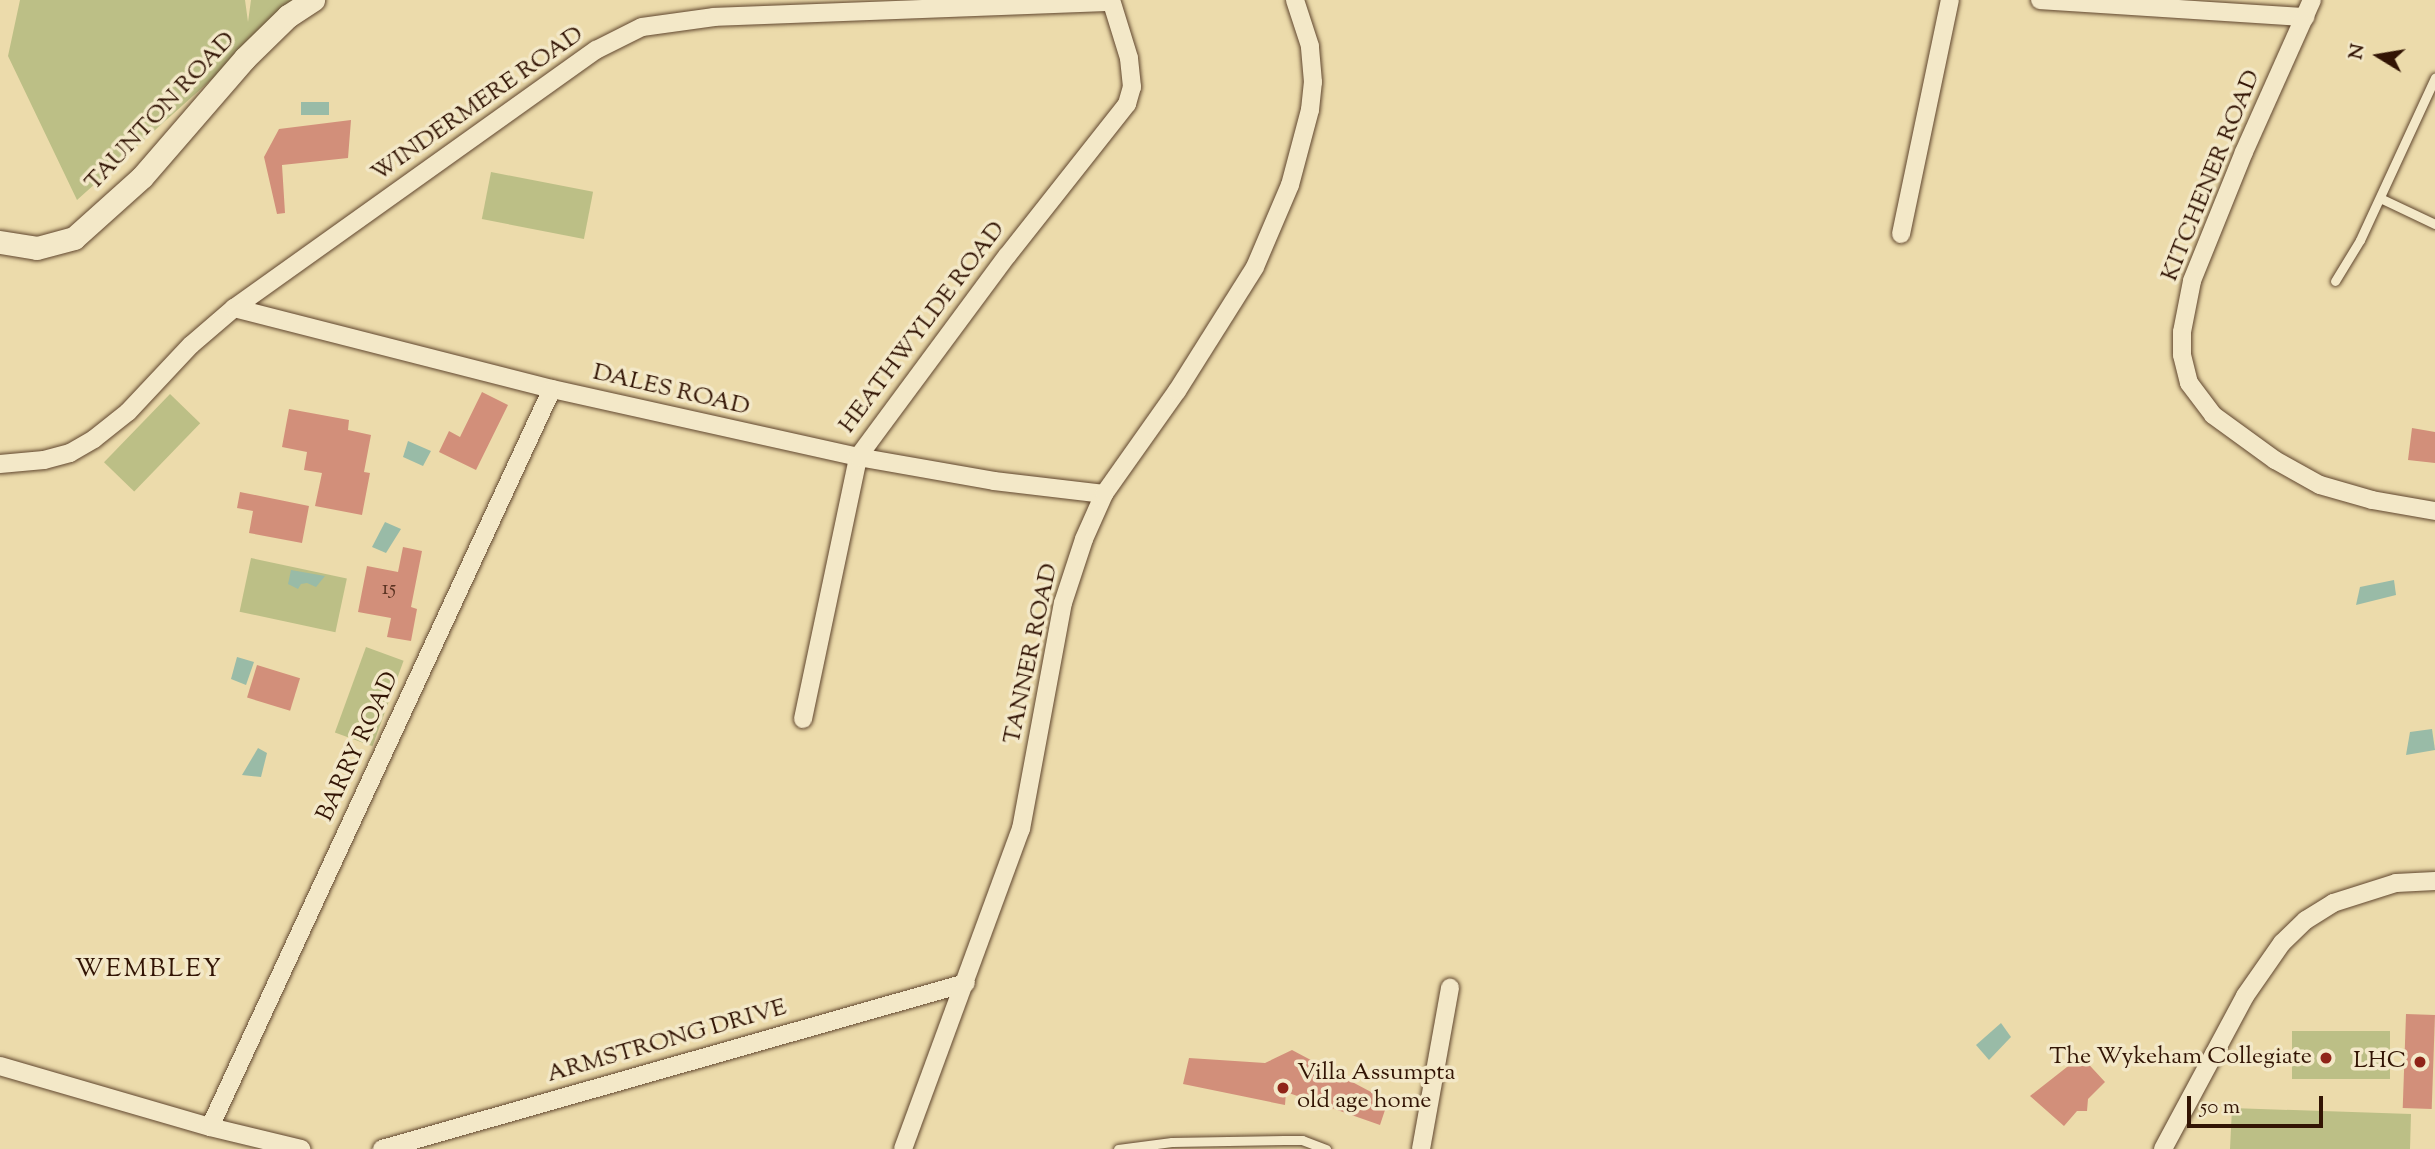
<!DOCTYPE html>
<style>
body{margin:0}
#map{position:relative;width:2435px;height:1149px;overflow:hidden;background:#ecdbab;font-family:"Sorts Mill Goudy",serif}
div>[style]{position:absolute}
.green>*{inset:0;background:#bcbf86;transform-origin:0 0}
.water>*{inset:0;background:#99bba7;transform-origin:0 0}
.building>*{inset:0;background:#d28f7a;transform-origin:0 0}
.roads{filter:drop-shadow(0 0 2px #60462e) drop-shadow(0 0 2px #60462e)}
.lane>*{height:9px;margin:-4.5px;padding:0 4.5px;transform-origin:4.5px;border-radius:4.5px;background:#f3e8c8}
.street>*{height:18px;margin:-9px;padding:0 9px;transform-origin:9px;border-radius:9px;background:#f3e8c8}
.secondary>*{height:23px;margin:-11.5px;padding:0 11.5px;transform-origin:11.5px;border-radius:11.5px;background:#f3e8c8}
.dots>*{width:19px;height:19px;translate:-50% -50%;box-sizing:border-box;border:4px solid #f3e8c8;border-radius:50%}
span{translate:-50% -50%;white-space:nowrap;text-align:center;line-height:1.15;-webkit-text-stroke:7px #f3e8c8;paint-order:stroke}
.number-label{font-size:21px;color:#5a3322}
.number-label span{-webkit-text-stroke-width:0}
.street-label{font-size:24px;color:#321404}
.poi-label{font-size:24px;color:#321404}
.right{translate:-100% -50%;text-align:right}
.left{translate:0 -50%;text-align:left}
.neighbourhood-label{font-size:26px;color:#321404;letter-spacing:2px}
.north{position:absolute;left:2344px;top:21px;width:70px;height:70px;-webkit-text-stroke:5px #f3e8c8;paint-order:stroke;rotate:281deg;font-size:19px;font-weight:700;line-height:28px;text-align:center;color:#321404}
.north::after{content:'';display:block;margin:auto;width:24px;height:32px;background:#321404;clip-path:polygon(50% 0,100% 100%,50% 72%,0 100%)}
.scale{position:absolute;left:2187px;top:1096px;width:136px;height:32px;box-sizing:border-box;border:4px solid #321404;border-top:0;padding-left:9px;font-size:21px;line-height:24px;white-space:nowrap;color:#321404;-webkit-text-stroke:5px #f3e8c8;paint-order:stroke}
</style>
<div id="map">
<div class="green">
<div style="clip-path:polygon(20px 0,245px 0,248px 22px,251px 0,300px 0,77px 200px,8px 56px)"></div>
<div style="left:491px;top:172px;width:104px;height:48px;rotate:11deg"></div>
<div style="left:170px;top:394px;width:42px;height:95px;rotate:44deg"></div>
<div style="left:251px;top:558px;width:98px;height:55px;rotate:12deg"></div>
<div style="left:366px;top:647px;width:40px;height:91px;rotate:20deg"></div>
<div style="left:2292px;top:1031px;width:98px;height:48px"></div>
<div style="clip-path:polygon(2232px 1108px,2411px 1114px,2410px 1149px,2230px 1149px)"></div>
</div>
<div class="water">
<div style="left:301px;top:102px;width:28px;height:13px"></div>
<div style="clip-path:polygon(408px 441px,431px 451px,423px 466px,403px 457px)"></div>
<div style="clip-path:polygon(385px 522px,401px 529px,386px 553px,372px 547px)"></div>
<div style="clip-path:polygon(291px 570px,325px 576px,316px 587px,307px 583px,301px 584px,298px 589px,288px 584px)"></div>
<div style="clip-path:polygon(2394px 580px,2396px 595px,2356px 605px,2360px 587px)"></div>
<div style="clip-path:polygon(237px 657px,254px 662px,246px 685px,231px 679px)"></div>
<div style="clip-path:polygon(2432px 729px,2435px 750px,2406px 755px,2410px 732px)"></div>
<div style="clip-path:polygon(258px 748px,267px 753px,261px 777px,242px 775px)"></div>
<div style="clip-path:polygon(2001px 1023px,2011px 1037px,1989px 1060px,1976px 1045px)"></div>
</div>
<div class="building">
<div style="clip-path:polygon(351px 120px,348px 158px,282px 165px,285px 213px,277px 214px,264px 157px,279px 129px)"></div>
<div style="clip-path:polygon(482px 392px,508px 405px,476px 470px,439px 452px,449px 431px,460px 437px)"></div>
<div style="clip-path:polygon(289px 409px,349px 420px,348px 430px,371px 435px,364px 472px,370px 473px,362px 515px,315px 506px,322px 473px,304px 470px,307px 452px,282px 447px)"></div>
<div style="clip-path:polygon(2412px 428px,2435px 432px,2435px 463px,2408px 460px)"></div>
<div style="clip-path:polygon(240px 492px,309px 506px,302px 543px,249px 533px,253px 511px,237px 508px)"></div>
<div style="clip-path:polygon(403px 547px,422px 551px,411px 607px,417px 609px,411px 641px,387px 637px,391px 618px,358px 612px,367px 566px,398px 572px)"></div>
<div style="left:257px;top:665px;width:45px;height:34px;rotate:17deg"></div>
<div style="left:2406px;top:1014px;width:29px;height:94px;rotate:2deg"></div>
<div style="clip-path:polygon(1292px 1050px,1388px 1101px,1380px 1125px,1286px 1092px,1285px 1105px,1183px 1084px,1189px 1058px,1265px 1063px)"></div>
<div style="clip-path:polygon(2081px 1056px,2105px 1082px,2088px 1099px,2087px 1111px,2077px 1111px,2064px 1126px,2030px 1096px)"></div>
</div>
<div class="roads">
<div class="lane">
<div style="left:2380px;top:198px;width:61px;rotate:25.3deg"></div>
<div style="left:2335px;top:281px;width:48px;rotate:-58.6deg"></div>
<div style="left:2360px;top:240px;width:179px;rotate:-65.2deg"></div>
<div style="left:1118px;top:1149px;width:54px;rotate:-7.4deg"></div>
<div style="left:1172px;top:1142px;width:112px;rotate:-1deg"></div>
<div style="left:1284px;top:1140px;width:18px"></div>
<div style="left:1302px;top:1140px;width:26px;rotate:21deg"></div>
</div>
<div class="street">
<div style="left:2040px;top:0;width:266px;rotate:3.7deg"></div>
<div style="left:2312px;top:0;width:167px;rotate:114.1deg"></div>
<div style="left:2244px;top:152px;width:139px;rotate:112deg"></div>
<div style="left:2192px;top:281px;width:52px;rotate:101.1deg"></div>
<div style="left:2182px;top:332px;width:23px;rotate:90deg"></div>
<div style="left:2182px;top:355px;width:29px;rotate:76deg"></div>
<div style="left:2189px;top:383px;width:40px;rotate:53deg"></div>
<div style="left:2213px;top:415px;width:77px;rotate:36deg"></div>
<div style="left:2275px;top:460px;width:51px;rotate:29.1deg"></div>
<div style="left:2320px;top:485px;width:54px;rotate:16.1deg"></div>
<div style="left:2372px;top:500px;width:64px;rotate:9.9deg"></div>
<div style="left:1901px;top:234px;width:239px;rotate:-78.2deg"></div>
<div style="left:234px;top:308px;width:328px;rotate:14.3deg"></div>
<div style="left:552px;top:389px;width:313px;rotate:12.5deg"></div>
<div style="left:858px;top:457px;width:138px;rotate:10deg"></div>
<div style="left:994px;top:481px;width:111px;rotate:6.7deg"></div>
<div style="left:0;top:464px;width:44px;rotate:-5.2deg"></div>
<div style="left:44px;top:460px;width:27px;rotate:-15deg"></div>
<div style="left:70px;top:453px;width:28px;rotate:-30deg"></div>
<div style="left:94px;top:439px;width:43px;rotate:-38.5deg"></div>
<div style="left:128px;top:412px;width:92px;rotate:-46.8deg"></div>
<div style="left:191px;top:345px;width:57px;rotate:-40.7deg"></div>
<div style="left:234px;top:308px;width:445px;rotate:-35.5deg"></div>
<div style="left:596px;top:50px;width:51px;rotate:-26.6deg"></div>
<div style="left:642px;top:27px;width:73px;rotate:-7.9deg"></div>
<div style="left:714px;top:17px;width:397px;rotate:-2.2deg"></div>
<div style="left:803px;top:719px;width:268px;rotate:-78.1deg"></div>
<div style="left:858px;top:457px;width:250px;rotate:-53.5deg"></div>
<div style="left:1007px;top:256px;width:194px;rotate:-51.7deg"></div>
<div style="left:1127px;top:104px;width:18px;rotate:-74deg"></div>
<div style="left:1132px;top:87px;width:29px;rotate:-96deg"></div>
<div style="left:1129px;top:58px;width:61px;rotate:-107.2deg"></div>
<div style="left:0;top:1066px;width:219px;rotate:16.2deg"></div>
<div style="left:210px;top:1127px;width:94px;rotate:13.6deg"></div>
<div style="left:210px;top:1127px;width:813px;rotate:-65.14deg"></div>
<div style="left:382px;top:1149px;width:607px;rotate:-15.87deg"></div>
<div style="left:903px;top:1149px;width:341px;rotate:-69.8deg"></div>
<div style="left:1021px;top:829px;width:230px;rotate:-79.5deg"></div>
<div style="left:1063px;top:603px;width:67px;rotate:-71.8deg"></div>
<div style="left:1084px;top:539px;width:49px;rotate:-66deg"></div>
<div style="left:1104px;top:494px;width:126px;rotate:-54.7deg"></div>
<div style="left:1177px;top:391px;width:146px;rotate:-57.8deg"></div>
<div style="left:1255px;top:267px;width:89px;rotate:-66.9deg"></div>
<div style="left:1290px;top:185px;width:78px;rotate:-75.1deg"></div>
<div style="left:1310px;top:110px;width:28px;rotate:-84deg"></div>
<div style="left:1313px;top:82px;width:36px;rotate:-95deg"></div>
<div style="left:1310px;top:46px;width:48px;rotate:-108.1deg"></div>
<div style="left:1421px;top:1149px;width:164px;rotate:-79.8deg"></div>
<div style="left:2163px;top:1149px;width:174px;rotate:-61.8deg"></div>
<div style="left:2245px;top:996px;width:65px;rotate:-55.1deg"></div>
<div style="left:2282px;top:943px;width:33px;rotate:-44deg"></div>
<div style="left:2306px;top:920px;width:32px;rotate:-32deg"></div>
<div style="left:2333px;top:903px;width:66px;rotate:-17.6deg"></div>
<div style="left:2396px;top:883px;width:39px;rotate:-3deg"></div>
</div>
<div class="secondary">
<div style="left:0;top:242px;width:37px;rotate:9deg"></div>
<div style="left:37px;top:248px;width:38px;rotate:-15deg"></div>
<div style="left:74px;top:238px;width:91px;rotate:-41.9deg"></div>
<div style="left:142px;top:177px;width:157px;rotate:-49.1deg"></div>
<div style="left:245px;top:58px;width:60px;rotate:-44.3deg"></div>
<div style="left:288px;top:16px;width:30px;rotate:-33deg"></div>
</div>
</div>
<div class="dots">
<div style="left:2326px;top:1058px;background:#8f2418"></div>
<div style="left:2420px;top:1062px;background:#8f2418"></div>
<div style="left:1283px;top:1088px;background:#8f2418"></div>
</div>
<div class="number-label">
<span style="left:389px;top:589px">15</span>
</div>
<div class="street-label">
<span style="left:478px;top:105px;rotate:-35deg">WINDERMERE ROAD</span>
<span style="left:161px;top:112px;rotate:-47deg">TAUNTON ROAD</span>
<span style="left:2212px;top:176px;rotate:-68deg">KITCHENER ROAD</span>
<span style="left:923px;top:328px;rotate:-53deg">HEATHWYLDE ROAD</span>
<span style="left:671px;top:391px;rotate:13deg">DALES ROAD</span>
<span style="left:1032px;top:654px;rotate:-78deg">TANNER ROAD</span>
<span style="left:359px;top:747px;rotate:-65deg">BARRY ROAD</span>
<span style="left:667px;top:1042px;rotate:-16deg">ARMSTRONG DRIVE</span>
</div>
<div class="poi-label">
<span class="right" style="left:2312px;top:1058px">The Wykeham Collegiate</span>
<span class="right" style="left:2406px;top:1062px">LHC</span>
<span class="left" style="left:1297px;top:1088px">Villa Assumpta<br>old age home</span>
</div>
<div class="neighbourhood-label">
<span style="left:149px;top:970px">WEMBLEY</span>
</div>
<div class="north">N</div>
<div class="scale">50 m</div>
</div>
